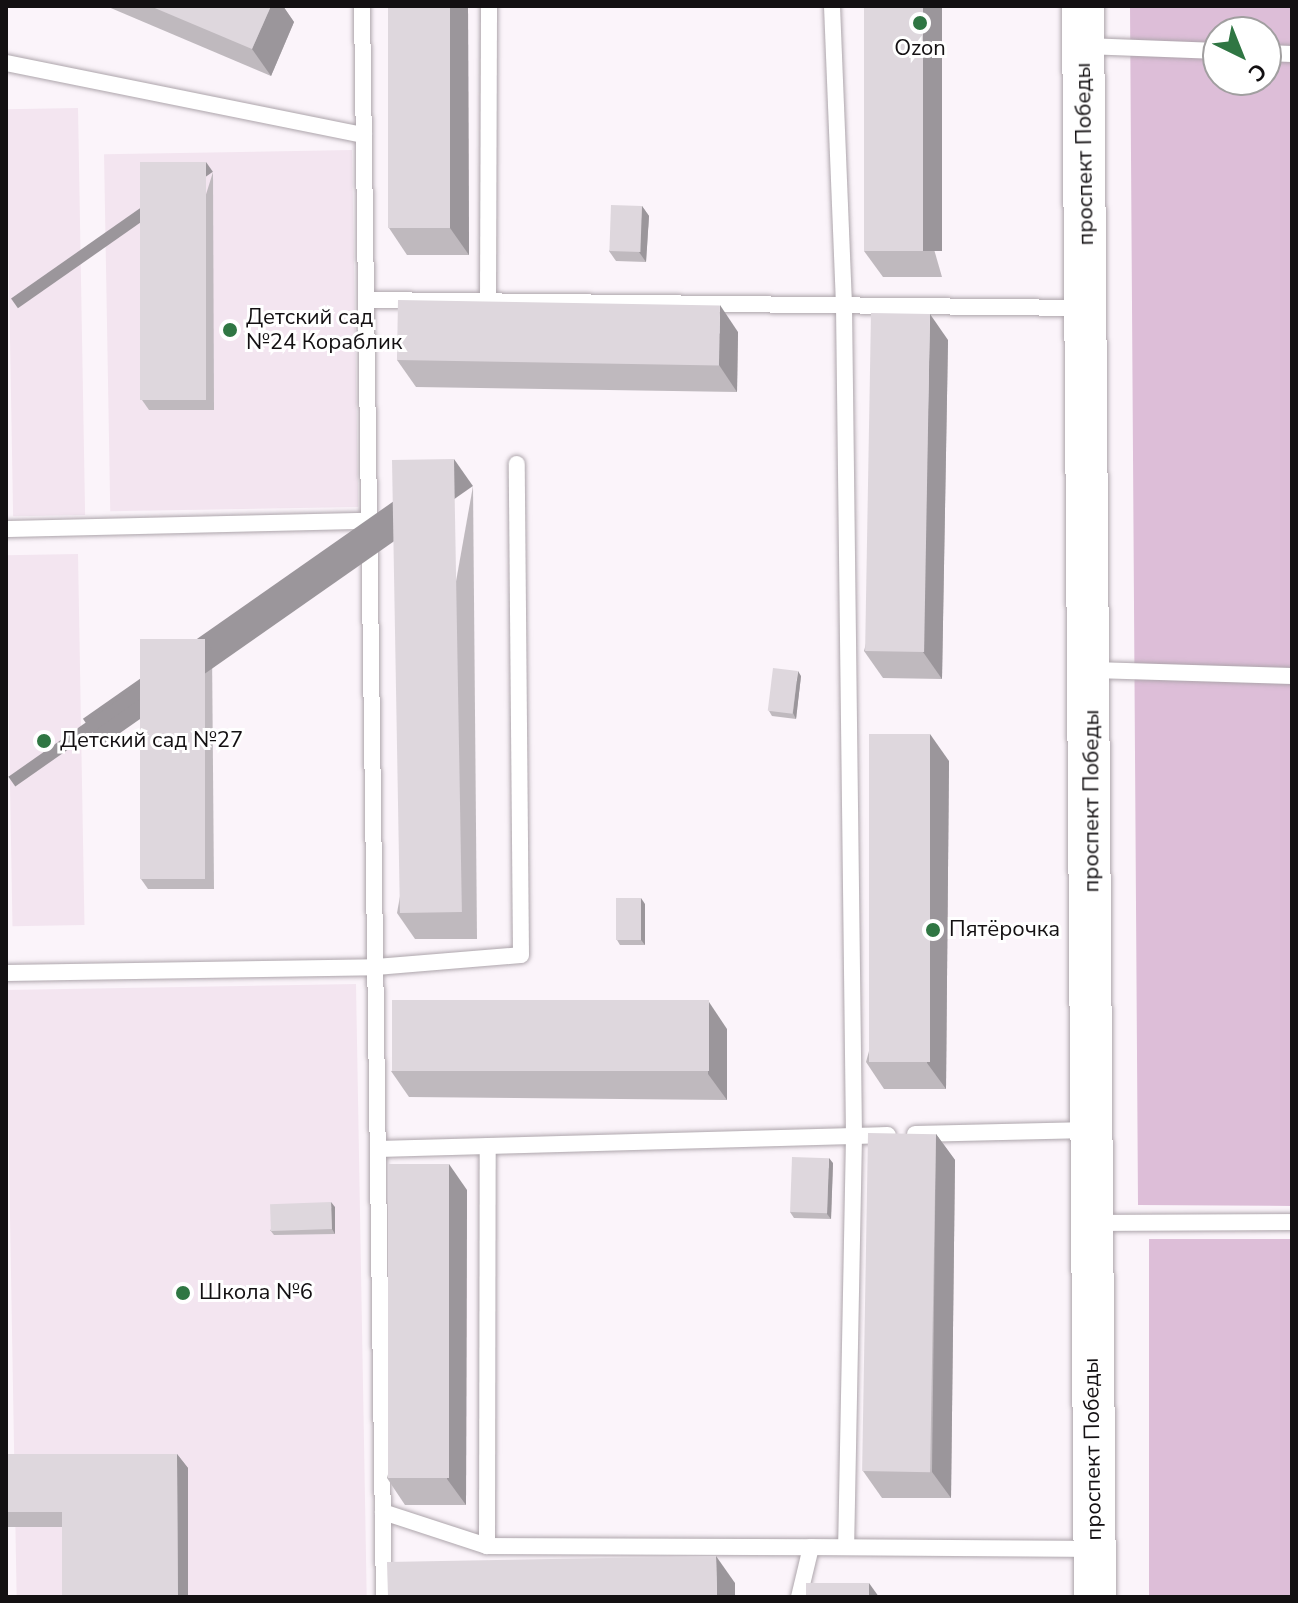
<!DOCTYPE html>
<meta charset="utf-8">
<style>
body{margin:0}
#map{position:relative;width:1298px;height:1603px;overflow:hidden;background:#fbf4fa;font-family:"Nunito Sans",sans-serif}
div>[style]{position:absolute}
.built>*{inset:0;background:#f3e5f0;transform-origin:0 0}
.green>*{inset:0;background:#ddbed8;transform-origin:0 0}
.roads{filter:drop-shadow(0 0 2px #ada5ab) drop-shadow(0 0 2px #ada5ab)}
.lane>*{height:16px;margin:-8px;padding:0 8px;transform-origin:8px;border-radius:8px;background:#fff}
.secondary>*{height:42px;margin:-21px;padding:0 21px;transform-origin:21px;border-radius:21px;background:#fff}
.wall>*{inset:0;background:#bfb9be}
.shaded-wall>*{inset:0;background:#9b969b;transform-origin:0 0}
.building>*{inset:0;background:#ded7dd;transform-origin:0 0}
.dots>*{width:22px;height:22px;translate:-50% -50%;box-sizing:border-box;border:4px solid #fff;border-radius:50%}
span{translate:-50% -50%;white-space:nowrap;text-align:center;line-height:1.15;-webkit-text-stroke:6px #fff;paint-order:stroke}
.poi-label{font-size:22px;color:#131012}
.left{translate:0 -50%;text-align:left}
.street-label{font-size:22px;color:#131012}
.frame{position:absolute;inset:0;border:8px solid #131012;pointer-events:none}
.north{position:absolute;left:1202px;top:16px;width:80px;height:80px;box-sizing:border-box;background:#fff;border:2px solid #a19fa0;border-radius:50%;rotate:137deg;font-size:22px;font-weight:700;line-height:32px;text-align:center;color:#131012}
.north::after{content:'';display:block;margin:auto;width:28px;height:36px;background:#2f7643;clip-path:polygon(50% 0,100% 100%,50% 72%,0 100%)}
</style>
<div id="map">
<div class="built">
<div style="left:78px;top:108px;width:407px;height:72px;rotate:89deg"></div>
<div style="left:352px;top:150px;width:357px;height:248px;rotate:89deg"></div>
<div style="left:78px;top:554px;width:371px;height:72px;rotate:89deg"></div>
<div style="left:356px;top:984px;width:613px;height:350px;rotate:89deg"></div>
</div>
<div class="green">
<div style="clip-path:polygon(evenodd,1130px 6px,1292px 6px,1292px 1206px,1138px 1205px,1130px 6px,1218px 32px,1266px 32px,1266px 80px,1218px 80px,1218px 32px)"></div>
<div style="left:1292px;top:1239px;width:358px;height:143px;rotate:90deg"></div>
</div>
<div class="roads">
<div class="lane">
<div style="left:362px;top:6px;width:1591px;rotate:89.21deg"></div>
<div style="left:832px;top:6px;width:300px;rotate:87.7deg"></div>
<div style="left:844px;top:306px;width:830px;rotate:89.31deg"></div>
<div style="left:854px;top:1136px;width:411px;rotate:91.1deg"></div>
<div style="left:1085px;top:46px;width:133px;rotate:2.2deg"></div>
<div style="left:1266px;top:53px;width:26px;rotate:2deg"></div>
<div style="left:6px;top:63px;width:365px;rotate:11.4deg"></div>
<div style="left:367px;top:300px;width:719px;rotate:0.64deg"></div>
<div style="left:488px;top:301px;width:295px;rotate:-89.8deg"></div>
<div style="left:6px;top:529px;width:365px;rotate:-1.3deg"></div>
<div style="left:1093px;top:670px;width:199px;rotate:1.7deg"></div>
<div style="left:6px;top:973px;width:370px;rotate:-0.9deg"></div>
<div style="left:376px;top:967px;width:145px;rotate:-4.7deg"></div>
<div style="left:521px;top:955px;width:491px;rotate:-90.5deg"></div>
<div style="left:915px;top:1134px;width:175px;rotate:-1.3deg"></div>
<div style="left:378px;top:1149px;width:510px;rotate:-1.57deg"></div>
<div style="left:1095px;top:1223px;width:197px;rotate:-0.3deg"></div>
<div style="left:383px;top:1512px;width:109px;rotate:18.1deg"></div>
<div style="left:487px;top:1546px;width:324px;rotate:0.2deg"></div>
<div style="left:487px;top:1546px;width:400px;rotate:-89.9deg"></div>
<div style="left:799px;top:1597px;width:51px;rotate:-76.5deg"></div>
<div style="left:811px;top:1547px;width:283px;rotate:0.4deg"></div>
</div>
<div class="secondary">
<div style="left:1083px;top:6px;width:1591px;rotate:89.57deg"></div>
</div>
</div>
<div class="wall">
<div style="clip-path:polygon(106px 6px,283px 6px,294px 22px,271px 76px)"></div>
<div style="clip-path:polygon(388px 6px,468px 6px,469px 255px,407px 255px,389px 228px)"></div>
<div style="clip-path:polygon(864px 6px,942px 277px,883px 277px,864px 251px)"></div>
<div style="clip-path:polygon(213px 172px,214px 410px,149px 410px,142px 400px)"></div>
<div style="clip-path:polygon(642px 206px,649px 216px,646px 262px,616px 261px,609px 251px)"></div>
<div style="clip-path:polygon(738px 332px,737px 392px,416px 387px,397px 360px)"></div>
<div style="clip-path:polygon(948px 340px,942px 679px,883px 678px,864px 651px)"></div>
<div style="clip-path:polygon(473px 486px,477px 939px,415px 939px,397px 913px)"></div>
<div style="clip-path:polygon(212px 649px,214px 889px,148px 889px,141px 879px)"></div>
<div style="clip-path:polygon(801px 676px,796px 719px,772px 716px,769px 711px)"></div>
<div style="clip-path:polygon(949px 761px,946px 1089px,884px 1089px,866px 1062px)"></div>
<div style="clip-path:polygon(645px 904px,645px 945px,620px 945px,617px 940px)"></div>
<div style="clip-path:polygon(727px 1029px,727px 1100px,409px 1097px,391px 1071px)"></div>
<div style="clip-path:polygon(936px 1134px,955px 1160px,951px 1498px,882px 1498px,863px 1471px)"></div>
<div style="clip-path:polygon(833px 1163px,831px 1219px,794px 1218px,790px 1212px)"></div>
<div style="clip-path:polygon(467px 1190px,466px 1505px,405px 1505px,387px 1478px)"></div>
<div style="clip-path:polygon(335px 1207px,335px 1234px,274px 1235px,270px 1230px)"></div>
<div style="clip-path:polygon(6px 1454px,177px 1454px,188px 1468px,188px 1597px,62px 1597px,62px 1527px,6px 1527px)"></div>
</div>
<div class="shaded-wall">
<div style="clip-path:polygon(271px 6px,283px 6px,294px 22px,271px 76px,252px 49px)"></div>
<div style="clip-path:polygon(450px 6px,468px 6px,469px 255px,450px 228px)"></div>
<div style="left:923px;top:6px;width:19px;height:245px"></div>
<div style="left:206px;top:162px;width:12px;height:238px;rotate:55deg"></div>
<div style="clip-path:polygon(642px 206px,649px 216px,646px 262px,639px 252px)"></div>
<div style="clip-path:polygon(720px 305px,738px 332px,737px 392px,719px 365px)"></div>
<div style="clip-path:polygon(930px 314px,948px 340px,942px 679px,923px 652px)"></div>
<div style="left:454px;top:459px;width:33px;height:453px;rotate:55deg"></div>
<div style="left:205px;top:639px;width:12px;height:240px;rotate:55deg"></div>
<div style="clip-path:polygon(798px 671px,801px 676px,796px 719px,793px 713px)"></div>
<div style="clip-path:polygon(930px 734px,949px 761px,946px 1089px,927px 1063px)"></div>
<div style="clip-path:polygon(641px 898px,645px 904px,645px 945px,641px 940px)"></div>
<div style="clip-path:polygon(709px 1002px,727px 1029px,727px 1100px,708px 1074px)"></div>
<div style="clip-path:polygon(936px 1134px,955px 1160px,951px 1498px,932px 1472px)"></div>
<div style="clip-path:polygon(829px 1158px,833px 1163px,831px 1219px,827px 1214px)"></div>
<div style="clip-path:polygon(449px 1164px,467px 1190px,466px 1505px,447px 1479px)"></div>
<div style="clip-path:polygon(331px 1202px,335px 1207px,335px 1234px,332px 1229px)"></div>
<div style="clip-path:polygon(177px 1454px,188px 1468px,188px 1597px,178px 1597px)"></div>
<div style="clip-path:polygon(716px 1556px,735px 1583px,735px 1597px,717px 1597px)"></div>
<div style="clip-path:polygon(869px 1583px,879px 1597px,869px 1597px)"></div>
</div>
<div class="building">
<div style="clip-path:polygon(150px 6px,271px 6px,252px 49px)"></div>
<div style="left:388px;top:6px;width:62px;height:222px"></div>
<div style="left:864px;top:6px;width:59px;height:245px"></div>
<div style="left:206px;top:162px;width:238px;height:66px;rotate:90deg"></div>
<div style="left:611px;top:205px;width:31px;height:46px;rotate:2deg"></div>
<div style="left:398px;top:300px;width:322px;height:60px;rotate:1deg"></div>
<div style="left:871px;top:313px;width:59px;height:338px;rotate:1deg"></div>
<div style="left:454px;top:459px;width:453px;height:62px;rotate:89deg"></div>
<div style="left:140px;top:639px;width:65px;height:240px"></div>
<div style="left:773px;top:668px;width:25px;height:43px;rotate:7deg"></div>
<div style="left:869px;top:734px;width:61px;height:328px"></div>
<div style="left:641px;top:898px;width:42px;height:25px;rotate:90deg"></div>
<div style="left:392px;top:1000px;width:317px;height:71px"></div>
<div style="left:868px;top:1133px;width:68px;height:338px;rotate:1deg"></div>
<div style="left:792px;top:1157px;width:37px;height:55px;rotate:2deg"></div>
<div style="left:388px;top:1164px;width:61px;height:314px"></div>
<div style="left:331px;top:1202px;width:27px;height:61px;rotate:88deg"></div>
<div style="clip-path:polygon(6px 1454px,177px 1454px,178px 1597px,62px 1597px,62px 1512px,6px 1512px)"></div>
<div style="clip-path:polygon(716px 1556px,717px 1597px,388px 1597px,387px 1562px)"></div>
<div style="left:806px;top:1583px;width:63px;height:14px"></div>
</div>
<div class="dots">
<div style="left:920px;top:23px;background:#2f7643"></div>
<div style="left:230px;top:330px;background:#2f7643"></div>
<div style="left:44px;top:741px;background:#2f7643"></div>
<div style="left:933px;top:930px;background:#2f7643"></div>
<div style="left:183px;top:1293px;background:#2f7643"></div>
</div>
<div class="poi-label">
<span style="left:920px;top:49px">Ozon</span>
<span class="left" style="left:246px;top:330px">Детский сад<br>№24 Кораблик</span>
<span class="left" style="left:60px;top:741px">Детский сад №27</span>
<span class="left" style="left:949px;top:930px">Пятёрочка</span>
<span class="left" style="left:199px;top:1293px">Школа №6</span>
</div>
<div class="street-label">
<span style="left:1085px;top:154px;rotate:-91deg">проспект Победы</span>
<span style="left:1092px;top:801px;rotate:-90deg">проспект Победы</span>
<span style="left:1093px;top:1449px;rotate:-91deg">проспект Победы</span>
</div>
<div class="frame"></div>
<div class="north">С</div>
</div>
